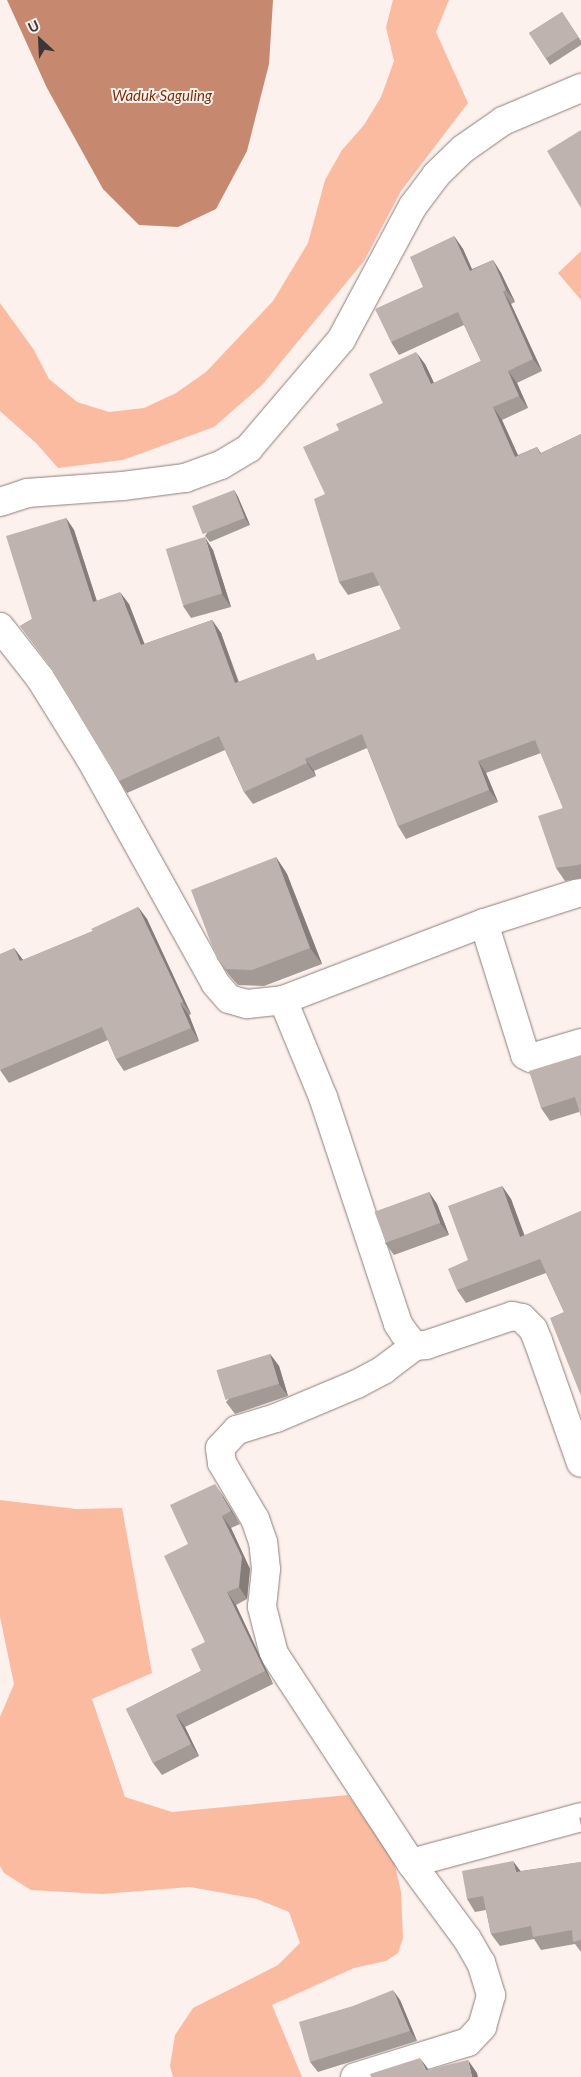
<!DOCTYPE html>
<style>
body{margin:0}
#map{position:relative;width:581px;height:2077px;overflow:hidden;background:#fdf1ed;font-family:Lato,sans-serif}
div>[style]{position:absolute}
.green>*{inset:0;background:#fbbba1}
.water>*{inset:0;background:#c6886f}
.roads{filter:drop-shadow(0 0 1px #8a7f7b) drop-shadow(0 0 1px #8a7f7b)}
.street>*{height:28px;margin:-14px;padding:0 14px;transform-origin:14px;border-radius:14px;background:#fff}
.wall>*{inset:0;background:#a39a96}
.shaded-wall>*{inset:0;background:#857d7a}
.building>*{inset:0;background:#beb3af;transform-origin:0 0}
span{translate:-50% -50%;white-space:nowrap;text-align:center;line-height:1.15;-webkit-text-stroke:4px #fdf1ed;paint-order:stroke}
.water-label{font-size:15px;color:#7a2f09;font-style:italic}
.north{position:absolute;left:15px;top:15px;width:50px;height:50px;-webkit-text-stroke:4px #fdf1ed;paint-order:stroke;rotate:335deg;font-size:14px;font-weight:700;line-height:20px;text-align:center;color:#3c3736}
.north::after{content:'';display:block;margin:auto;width:18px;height:22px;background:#3c3736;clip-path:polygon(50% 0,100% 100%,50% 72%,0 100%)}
</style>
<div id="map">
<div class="green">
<div style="clip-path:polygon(393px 0,449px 0,436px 32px,468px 103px,401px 191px,364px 261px,263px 384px,214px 427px,123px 460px,58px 468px,36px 443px,0 411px,0 303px,34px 350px,49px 379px,77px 402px,109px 412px,144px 408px,176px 393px,206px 372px,273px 301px,308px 243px,325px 180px,342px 150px,364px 125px,381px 97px,394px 61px,386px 27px)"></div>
<div style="clip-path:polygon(581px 251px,581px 300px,558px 273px)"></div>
<div style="clip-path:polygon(0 1500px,76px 1509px,122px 1508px,152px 1673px,92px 1699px,125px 1797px,172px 1812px,348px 1795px,394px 1861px,401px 1892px,403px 1938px,398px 1953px,386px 1961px,354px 1968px,272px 2005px,302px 2077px,173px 2077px,170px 2066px,175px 2035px,193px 2008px,278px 1965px,300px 1943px,289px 1912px,257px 1899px,190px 1887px,102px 1894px,31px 1890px,4px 1873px,0 1866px,0 1717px,14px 1684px,0 1617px)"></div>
</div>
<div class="water">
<div style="clip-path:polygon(7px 0,273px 0,269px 64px,247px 151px,216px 209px,178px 227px,139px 225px,103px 189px,47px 88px)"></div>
</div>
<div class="roads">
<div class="street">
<div style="left:0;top:502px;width:28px;rotate:-18deg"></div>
<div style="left:27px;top:493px;width:96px;rotate:-4.2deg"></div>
<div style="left:123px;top:486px;width:63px;rotate:-7.4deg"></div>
<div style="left:185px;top:478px;width:38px;rotate:-20deg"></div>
<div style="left:221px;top:465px;width:33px;rotate:-31deg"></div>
<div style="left:249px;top:448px;width:142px;rotate:-49.6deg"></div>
<div style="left:341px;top:340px;width:152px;rotate:-61.8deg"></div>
<div style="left:413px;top:206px;width:39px;rotate:-53deg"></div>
<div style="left:436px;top:175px;width:37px;rotate:-44deg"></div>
<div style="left:463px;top:149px;width:49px;rotate:-35deg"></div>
<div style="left:503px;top:121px;width:85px;rotate:-22.9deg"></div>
<div style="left:0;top:627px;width:65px;rotate:51.9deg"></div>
<div style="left:40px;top:678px;width:94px;rotate:58deg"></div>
<div style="left:90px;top:758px;width:257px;rotate:60.9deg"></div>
<div style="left:215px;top:983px;width:21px;rotate:49deg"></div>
<div style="left:229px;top:999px;width:19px;rotate:16deg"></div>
<div style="left:247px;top:1004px;width:36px;rotate:-6deg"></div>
<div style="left:283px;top:1000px;width:105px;rotate:67.6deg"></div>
<div style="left:323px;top:1097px;width:239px;rotate:71.7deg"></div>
<div style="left:398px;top:1324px;width:11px;rotate:56deg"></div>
<div style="left:404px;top:1333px;width:17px;rotate:50deg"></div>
<div style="left:415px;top:1346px;width:11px;rotate:-5deg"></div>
<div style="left:426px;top:1345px;width:91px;rotate:-18.6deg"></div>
<div style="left:512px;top:1316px;width:10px;rotate:11deg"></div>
<div style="left:522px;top:1318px;width:16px;rotate:45deg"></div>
<div style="left:533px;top:1329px;width:13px;rotate:67deg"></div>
<div style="left:538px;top:1341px;width:129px;rotate:70.6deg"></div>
<div style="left:484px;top:923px;width:138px;rotate:72.7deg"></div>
<div style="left:525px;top:1055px;width:7px;rotate:27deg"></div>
<div style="left:531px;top:1058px;width:52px;rotate:-16.7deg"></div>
<div style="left:283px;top:1000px;width:215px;rotate:-21deg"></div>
<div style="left:484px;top:923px;width:102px;rotate:-17.7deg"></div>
<div style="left:411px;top:1863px;width:176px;rotate:-15.1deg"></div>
<div style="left:355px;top:2077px;width:118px;rotate:-17.2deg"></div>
<div style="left:468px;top:2042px;width:21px;rotate:-47deg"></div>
<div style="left:482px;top:2027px;width:33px;rotate:-74deg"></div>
<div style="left:491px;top:1995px;width:34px;rotate:-107deg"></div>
<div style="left:481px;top:1963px;width:28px;rotate:-120deg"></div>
<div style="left:467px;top:1939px;width:94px;rotate:-126.4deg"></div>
<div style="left:411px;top:1863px;width:250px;rotate:-123.2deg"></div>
<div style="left:274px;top:1654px;width:49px;rotate:-104.3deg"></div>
<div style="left:262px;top:1607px;width:38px;rotate:-84deg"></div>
<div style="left:266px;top:1569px;width:27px;rotate:-96deg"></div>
<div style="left:263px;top:1542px;width:24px;rotate:-109deg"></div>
<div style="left:255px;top:1519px;width:65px;rotate:-120.5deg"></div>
<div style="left:222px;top:1463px;width:15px;rotate:-98deg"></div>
<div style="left:220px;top:1448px;width:25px;rotate:-47deg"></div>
<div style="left:237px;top:1430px;width:41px;rotate:-17.1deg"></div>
<div style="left:276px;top:1418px;width:88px;rotate:-22.8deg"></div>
<div style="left:357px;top:1384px;width:30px;rotate:-28deg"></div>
<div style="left:383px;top:1370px;width:40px;rotate:-37deg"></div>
</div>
</div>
<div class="wall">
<div style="clip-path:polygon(562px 12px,581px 41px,581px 45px,550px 65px,529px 33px)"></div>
<div style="clip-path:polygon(454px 236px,463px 249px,472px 269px,493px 260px,501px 273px,515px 302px,511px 304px,542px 371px,517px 383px,528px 408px,502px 420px,518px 455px,537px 447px,541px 453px,581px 434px,581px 879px,565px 881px,556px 868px,563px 808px,541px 753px,486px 773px,498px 802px,406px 839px,398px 826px,367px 748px,314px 771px,316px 776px,253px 804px,244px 792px,225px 750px,127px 793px,119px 781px,48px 663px,20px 626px,32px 619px,66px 518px,74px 530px,97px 601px,129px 604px,144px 644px,212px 620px,221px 633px,239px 682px,319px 660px,401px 629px,380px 585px,348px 595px,339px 582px,325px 494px,339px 430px,383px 403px,425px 364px,434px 383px,481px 361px,464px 325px,399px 355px,391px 342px)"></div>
<div style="clip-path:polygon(234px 490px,238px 497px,250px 525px,210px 542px,205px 536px)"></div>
<div style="clip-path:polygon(213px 550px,231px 607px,191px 618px,183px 606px)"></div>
<div style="clip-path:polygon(276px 857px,287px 874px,322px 964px,264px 986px,238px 985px,229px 975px,217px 959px)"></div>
<div style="clip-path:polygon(138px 907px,147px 919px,191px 1014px,189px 1015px,199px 1041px,124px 1071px,116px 1059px,108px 1040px,9px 1083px,0 1070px,14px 948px,23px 960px,93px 931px)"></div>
<div style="clip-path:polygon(581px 1055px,579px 1112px,550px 1121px,541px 1108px)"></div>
<div style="clip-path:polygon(502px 1186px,511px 1199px,524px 1236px,581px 1211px,564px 1312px,546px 1273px,466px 1303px,457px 1290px,468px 1260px)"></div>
<div style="clip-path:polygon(429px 1192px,437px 1204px,449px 1235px,394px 1255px,385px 1243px)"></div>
<div style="clip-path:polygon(270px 1354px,279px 1366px,288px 1396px,235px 1414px,226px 1402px)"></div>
<div style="clip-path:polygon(223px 1496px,240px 1524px,231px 1528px,250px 1569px,247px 1599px,236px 1605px,273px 1684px,185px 1727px,199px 1756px,162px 1775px,153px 1763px,126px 1709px,201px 1671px,205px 1642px,188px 1544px)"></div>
<div style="clip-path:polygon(581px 1862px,581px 1952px,575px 1944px,541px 1950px,534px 1939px,500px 1946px,491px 1934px,486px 1910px,475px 1912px,467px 1899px,521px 1871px)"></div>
<div style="clip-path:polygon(400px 2000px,417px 2041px,318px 2072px,310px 2062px)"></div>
</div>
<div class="shaded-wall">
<div style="clip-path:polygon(454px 236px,463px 249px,478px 283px,470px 271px)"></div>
<div style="clip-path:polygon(493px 260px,501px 273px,515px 302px,506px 290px)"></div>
<div style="clip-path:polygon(503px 291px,511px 304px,542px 371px,533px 359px)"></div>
<div style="clip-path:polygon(416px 352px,425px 364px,440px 396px,431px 384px)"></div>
<div style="clip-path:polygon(508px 371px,517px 383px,528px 408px,519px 396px)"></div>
<div style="clip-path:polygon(493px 407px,502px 420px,524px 469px,515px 457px)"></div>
<div style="clip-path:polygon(234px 490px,238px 497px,250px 525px,245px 518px)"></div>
<div style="clip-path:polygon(66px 518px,74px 530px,101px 615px,93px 602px)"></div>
<div style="clip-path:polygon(205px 537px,213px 550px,231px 607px,222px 594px)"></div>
<div style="clip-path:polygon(120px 592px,129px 604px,150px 658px,141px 645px)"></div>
<div style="clip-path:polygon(212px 620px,221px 633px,243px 696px,235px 683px)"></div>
<div style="clip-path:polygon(305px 759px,314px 771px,316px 776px,307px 763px)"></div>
<div style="clip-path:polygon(478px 761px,486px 773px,498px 802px,489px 790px)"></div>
<div style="clip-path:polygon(276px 857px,287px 874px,322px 964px,310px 948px)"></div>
<div style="clip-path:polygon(138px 907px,147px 919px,191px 1014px,183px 1002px)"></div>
<div style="clip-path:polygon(14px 948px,23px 960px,20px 961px)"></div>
<div style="clip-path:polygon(180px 1003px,189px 1015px,199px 1041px,191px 1028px)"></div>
<div style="clip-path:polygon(502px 1186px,511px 1199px,530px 1250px,520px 1237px)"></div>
<div style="clip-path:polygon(429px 1192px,437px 1204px,449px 1235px,440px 1223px)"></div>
<div style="clip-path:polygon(270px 1354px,279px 1366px,288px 1396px,279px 1384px)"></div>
<div style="clip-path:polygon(215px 1484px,223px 1496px,240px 1524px,231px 1511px)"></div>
<div style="clip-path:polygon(222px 1516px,231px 1528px,250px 1569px,247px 1599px,239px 1587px)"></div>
<div style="clip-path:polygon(227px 1592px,236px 1605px,273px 1684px,265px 1671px)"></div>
<div style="clip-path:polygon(176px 1715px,185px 1727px,199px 1756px,191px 1744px)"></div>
<div style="clip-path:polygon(513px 1861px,522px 1873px,516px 1872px)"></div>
<div style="clip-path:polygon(393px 1990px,400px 2000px,417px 2041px,410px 2031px)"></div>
<div style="clip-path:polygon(420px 2058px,429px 2070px,426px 2070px)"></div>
<div style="clip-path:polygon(468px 2060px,477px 2073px,478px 2077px,472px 2077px)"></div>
</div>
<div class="building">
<div style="left:562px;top:12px;width:30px;height:39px;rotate:57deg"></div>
<div style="clip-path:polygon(581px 130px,581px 208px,547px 151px)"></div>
<div style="clip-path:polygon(454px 236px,470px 271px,493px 260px,506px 290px,503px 291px,533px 359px,508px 371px,519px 396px,493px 407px,515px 457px,537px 447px,540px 454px,581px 434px,581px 864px,578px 865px,556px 868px,538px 816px,563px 808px,535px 740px,478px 761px,489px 790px,398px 826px,362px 734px,305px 759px,307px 763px,244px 792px,219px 736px,119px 781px,44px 657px,20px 626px,32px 619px,6px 536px,66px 518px,93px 602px,120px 592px,141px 645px,212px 620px,235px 683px,314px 653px,317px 661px,401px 629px,373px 572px,339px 582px,314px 499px,325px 494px,303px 447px,339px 430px,336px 424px,383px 403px,369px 374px,416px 352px,431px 384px,481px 361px,458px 312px,391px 342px,375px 309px,423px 287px,410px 257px)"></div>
<div style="left:234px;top:490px;width:30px;height:45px;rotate:69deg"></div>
<div style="left:205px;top:537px;width:59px;height:41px;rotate:73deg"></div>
<div style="clip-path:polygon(276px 857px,310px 948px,252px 970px,226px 969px,217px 959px,191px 890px)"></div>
<div style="clip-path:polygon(138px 907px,183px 1002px,180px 1003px,191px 1028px,116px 1059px,102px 1027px,0 1070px,0 954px,14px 948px,20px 961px,93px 931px,91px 929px)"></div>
<div style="clip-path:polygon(581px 1055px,581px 1117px,575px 1097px,541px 1108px,529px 1071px)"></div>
<div style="clip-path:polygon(502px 1186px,520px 1237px,581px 1211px,581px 1396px,550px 1318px,564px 1312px,540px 1259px,457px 1290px,448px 1269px,468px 1260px,448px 1206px)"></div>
<div style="left:429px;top:1192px;width:33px;height:58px;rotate:70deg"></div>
<div style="left:270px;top:1354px;width:31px;height:56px;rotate:73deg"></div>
<div style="clip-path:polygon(215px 1484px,231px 1511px,222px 1516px,242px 1557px,239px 1587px,227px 1592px,265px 1671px,176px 1715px,191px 1744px,153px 1763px,126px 1709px,201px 1671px,191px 1649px,205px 1642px,164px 1556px,188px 1544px,170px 1505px)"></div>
<div style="clip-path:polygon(581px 1817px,581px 1826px,579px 1818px)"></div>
<div style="clip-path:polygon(513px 1861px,516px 1872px,581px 1862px,581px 1940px,573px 1942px,572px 1930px,533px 1937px,531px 1926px,491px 1934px,483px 1896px,467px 1899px,462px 1871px)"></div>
<div style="clip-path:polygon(393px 1990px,410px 2031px,310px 2062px,299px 2022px,353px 2006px)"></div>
<div style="clip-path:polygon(420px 2058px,426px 2070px,468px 2060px,472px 2077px,371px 2077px,370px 2074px)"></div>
</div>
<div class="water-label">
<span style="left:162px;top:96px">Waduk Saguling</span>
</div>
<div class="north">U</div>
</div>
